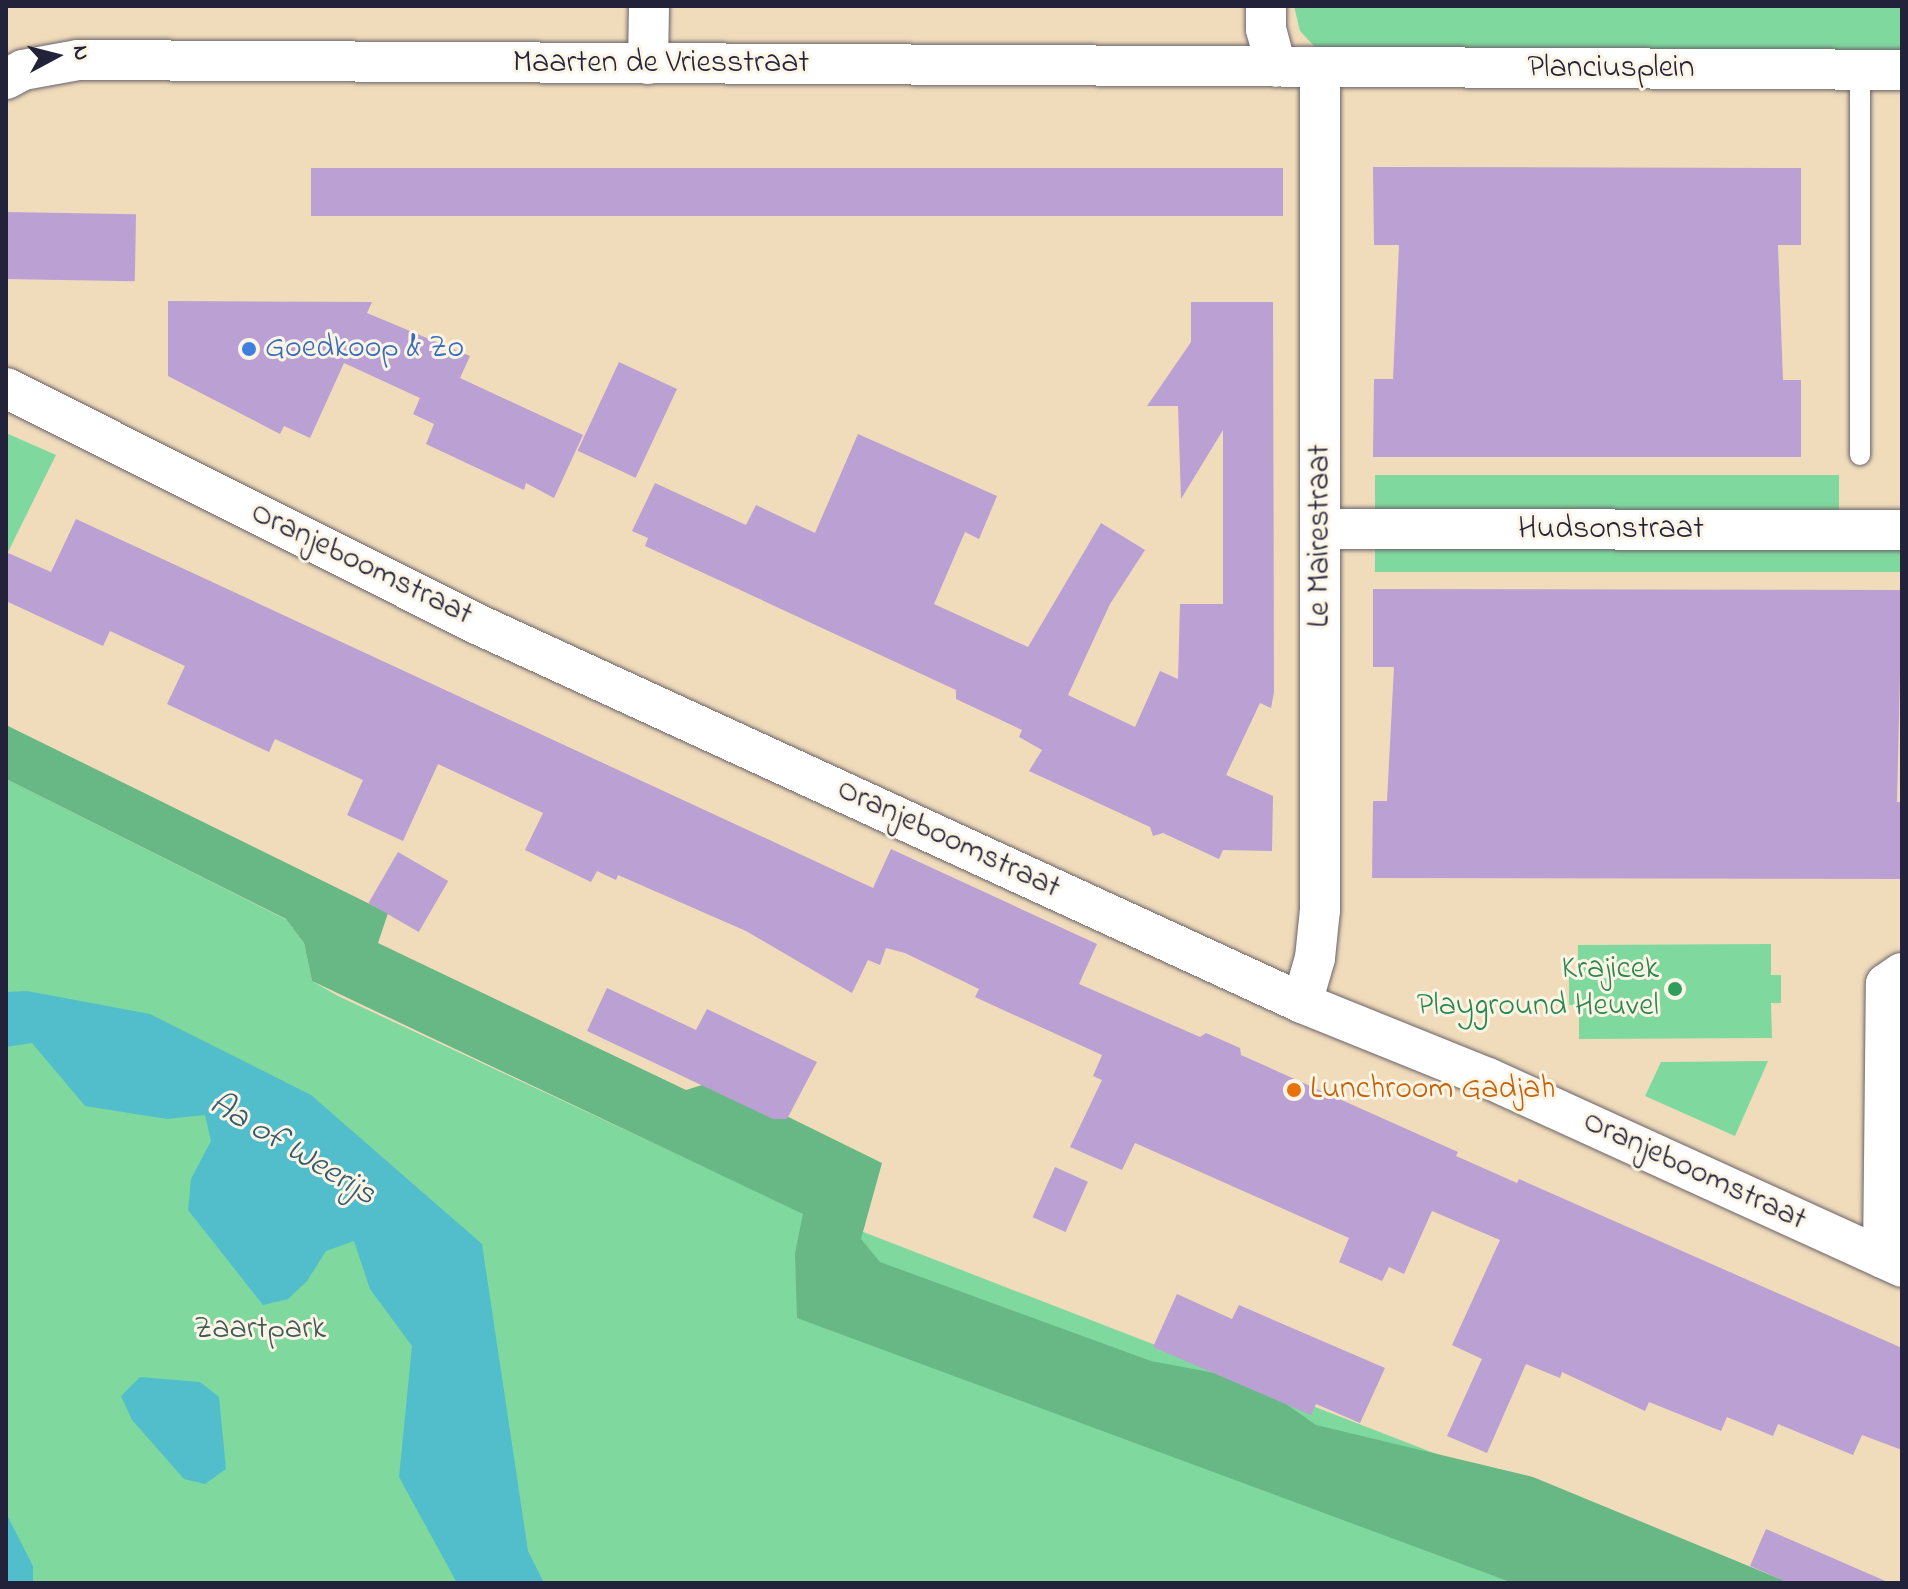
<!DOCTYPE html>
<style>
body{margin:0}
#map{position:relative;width:1908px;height:1589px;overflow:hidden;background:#f0dcbb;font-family:"Indie Flower",sans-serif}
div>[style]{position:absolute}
.green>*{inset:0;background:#7fd89e;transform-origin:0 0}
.forest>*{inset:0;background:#67b885}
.water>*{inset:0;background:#52becc}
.building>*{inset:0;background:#baa0d3;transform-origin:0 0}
.roads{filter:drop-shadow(0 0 2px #6a6368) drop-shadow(0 0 2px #6a6368)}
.service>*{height:20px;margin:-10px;padding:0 10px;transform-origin:10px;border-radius:10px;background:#fff}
.minor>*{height:40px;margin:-20px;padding:0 20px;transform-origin:20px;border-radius:20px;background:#fff}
.dots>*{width:22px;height:22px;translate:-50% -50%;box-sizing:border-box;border:4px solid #fcf5e5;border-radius:50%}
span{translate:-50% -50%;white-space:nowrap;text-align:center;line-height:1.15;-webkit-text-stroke:6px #fcf5e5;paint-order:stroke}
.street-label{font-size:32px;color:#22223b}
.shop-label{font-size:32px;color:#366cbe}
.left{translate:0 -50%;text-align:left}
.leisure-label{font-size:32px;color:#27864d}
.right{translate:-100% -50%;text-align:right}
.food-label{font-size:32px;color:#c56008}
.park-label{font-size:32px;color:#3e5959}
.water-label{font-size:34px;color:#33596e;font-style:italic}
.frame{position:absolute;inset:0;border:8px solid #22223b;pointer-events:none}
.north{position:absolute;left:16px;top:16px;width:80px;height:80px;-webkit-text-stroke:6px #fcf5e5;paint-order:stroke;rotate:83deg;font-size:22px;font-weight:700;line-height:32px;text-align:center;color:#22223b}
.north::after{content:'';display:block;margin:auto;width:28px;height:36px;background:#22223b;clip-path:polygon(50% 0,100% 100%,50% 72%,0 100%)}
</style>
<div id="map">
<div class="green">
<div style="clip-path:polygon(1294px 6px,1902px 6px,1902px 52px,1317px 49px,1300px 31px)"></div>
<div style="clip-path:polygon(6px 433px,56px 455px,6px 556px)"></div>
<div style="left:1375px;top:475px;width:464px;height:43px"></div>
<div style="left:1375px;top:541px;width:527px;height:31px"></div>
<div style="clip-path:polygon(6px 779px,287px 920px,304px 943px,312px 981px,338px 996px,750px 1188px,1769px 1583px,6px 1583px)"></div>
<div style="clip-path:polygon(1771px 944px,1771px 975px,1781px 975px,1781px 1003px,1771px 1003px,1772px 1038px,1579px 1039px,1579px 1005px,1569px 1005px,1569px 975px,1578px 975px,1578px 945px)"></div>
<div style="clip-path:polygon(1768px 1061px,1735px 1136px,1645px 1096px,1661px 1062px)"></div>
</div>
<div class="forest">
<div style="clip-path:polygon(6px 725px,388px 913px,378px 943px,686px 1090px,715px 1081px,882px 1163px,861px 1239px,880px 1262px,1151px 1361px,1252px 1380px,1316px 1425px,1533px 1477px,1790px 1583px,1513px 1583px,797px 1318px,795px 1253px,803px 1214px,312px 981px,304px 943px,286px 919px,6px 779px)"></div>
</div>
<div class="water">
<div style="clip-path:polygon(27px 991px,150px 1014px,311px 1095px,482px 1244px,528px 1551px,544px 1583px,457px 1583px,399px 1477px,412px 1346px,370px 1289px,354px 1241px,326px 1251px,307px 1281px,288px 1299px,263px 1305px,188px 1210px,191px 1179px,211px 1141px,205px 1115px,167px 1119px,85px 1106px,32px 1043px,6px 1047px,6px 992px)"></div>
<div style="clip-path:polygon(140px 1377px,200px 1382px,219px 1397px,226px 1469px,205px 1484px,184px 1479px,132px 1420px,121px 1396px)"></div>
<div style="clip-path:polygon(6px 1513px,33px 1566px,33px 1583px,6px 1583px)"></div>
</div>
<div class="building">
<div style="clip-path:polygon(1373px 167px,1801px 168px,1801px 245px,1778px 245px,1783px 380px,1801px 380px,1801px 457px,1373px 457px,1374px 379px,1393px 379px,1399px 245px,1374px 245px)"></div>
<div style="left:1283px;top:168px;width:48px;height:972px;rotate:90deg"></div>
<div style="left:6px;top:212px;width:130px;height:67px;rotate:1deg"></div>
<div style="clip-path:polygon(168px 301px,372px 302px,367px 313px,470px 356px,460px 378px,583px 435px,554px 498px,526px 483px,524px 490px,426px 444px,434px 424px,413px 414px,420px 398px,344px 363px,310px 438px,284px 426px,280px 434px,168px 376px)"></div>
<div style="clip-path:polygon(1191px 302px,1273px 302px,1274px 692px,1271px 708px,1260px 703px,1226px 775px,1273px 796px,1272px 851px,1223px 850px,1219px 859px,1163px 833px,1153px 836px,1150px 827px,1029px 771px,1042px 750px,1019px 737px,1022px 730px,956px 699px,956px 690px,645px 546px,648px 538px,632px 531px,655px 483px,746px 525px,756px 505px,815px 533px,858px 434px,997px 496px,979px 539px,965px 532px,934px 604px,1028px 647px,1101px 523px,1145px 550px,1110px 604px,1068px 695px,1135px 727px,1160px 671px,1178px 679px,1180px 604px,1223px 604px,1223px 430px,1181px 499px,1178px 406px,1147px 406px,1191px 342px)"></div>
<div style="left:619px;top:362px;width:64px;height:98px;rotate:25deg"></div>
<div style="clip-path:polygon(76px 519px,873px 888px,891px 849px,1097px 944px,1079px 984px,1200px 1037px,1206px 1033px,1240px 1048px,1241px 1055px,1458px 1152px,1456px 1156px,1517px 1183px,1519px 1179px,1902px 1348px,1902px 1450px,1862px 1435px,1853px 1455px,1778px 1424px,1773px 1436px,1727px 1417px,1721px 1431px,1649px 1402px,1645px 1411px,1562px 1372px,1560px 1378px,1526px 1364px,1487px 1453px,1447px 1436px,1482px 1359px,1452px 1345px,1500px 1240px,1432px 1211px,1404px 1274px,1389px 1267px,1382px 1281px,1339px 1262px,1349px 1238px,1135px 1143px,1122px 1170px,1070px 1147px,1102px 1080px,1093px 1076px,1102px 1055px,975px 997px,979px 989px,905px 953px,886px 948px,880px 965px,868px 960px,852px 993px,746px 931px,618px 875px,616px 880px,597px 871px,591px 882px,525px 850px,543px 813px,438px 764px,403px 841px,347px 815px,363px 780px,275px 739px,269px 752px,167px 704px,185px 666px,110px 631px,103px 646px,6px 601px,6px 552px,51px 572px)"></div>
<div style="clip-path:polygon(1373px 589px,1902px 590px,1897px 802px,1902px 802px,1902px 879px,1372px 878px,1373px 801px,1387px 801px,1394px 667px,1373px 667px)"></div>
<div style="left:398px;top:852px;width:58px;height:59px;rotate:30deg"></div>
<div style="clip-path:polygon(607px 988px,696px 1030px,707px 1009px,817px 1062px,787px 1119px,773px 1119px,587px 1031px)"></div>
<div style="left:1055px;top:1167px;width:36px;height:55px;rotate:24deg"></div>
<div style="clip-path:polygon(1177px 1294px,1232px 1319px,1239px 1305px,1385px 1368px,1360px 1423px,1316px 1404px,1311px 1415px,1153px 1347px)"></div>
<div style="clip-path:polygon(1766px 1529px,1890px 1583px,1789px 1583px,1750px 1566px)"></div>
</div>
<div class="roads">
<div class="service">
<div style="left:1860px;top:70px;width:385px;rotate:90deg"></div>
</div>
<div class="minor">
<div style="left:1266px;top:6px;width:23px;rotate:90deg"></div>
<div style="left:1266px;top:29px;width:39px;rotate:75deg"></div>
<div style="left:648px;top:64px;width:58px;rotate:-89deg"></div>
<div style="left:6px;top:79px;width:19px;rotate:-28deg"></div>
<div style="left:23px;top:70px;width:56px;rotate:-10.3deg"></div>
<div style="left:78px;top:60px;width:1824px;rotate:0.31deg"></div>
<div style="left:6px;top:388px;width:527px;rotate:26.61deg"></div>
<div style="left:477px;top:624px;width:908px;rotate:24.67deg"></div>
<div style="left:1302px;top:1003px;width:201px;rotate:22deg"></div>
<div style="left:1488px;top:1078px;width:455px;rotate:24.5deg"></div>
<div style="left:1321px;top:529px;width:581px;rotate:0.1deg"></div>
<div style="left:1302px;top:1003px;width:47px;rotate:-73.9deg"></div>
<div style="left:1315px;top:958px;width:48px;rotate:-84.1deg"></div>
<div style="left:1320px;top:910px;width:843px;rotate:-90deg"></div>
<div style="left:1883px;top:1258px;width:274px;rotate:-89.4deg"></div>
<div style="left:1886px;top:984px;width:19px;rotate:-35deg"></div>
</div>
</div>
<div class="dots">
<div style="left:249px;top:349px;background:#3f7fe0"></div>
<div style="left:1675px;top:989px;background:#2e9e5b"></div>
<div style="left:1294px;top:1090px;background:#e8710a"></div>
</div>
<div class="street-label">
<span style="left:661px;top:64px">Maarten de Vriesstraat</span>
<span style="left:1611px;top:69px">Planciusplein</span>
<span style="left:1611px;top:530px">Hudsonstraat</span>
<span style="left:1321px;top:536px;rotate:-90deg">Le Mairestraat</span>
<span style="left:361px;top:565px;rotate:26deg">Oranjeboomstraat</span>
<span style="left:948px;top:840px;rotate:25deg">Oranjeboomstraat</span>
<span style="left:1694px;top:1172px;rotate:25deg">Oranjeboomstraat</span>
</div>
<div class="shop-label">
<span class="left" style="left:265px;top:349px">Goedkoop &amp; Zo</span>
</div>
<div class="leisure-label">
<span class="right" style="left:1659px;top:989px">Krajicek<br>Playground Heuvel</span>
</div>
<div class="food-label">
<span class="left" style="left:1310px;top:1090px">Lunchroom Gadjah</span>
</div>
<div class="park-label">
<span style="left:260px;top:1330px">Zaartpark</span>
</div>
<div class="water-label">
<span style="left:292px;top:1150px;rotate:31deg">Aa of Weerijs</span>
</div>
<div class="frame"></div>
<div class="north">N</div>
</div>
